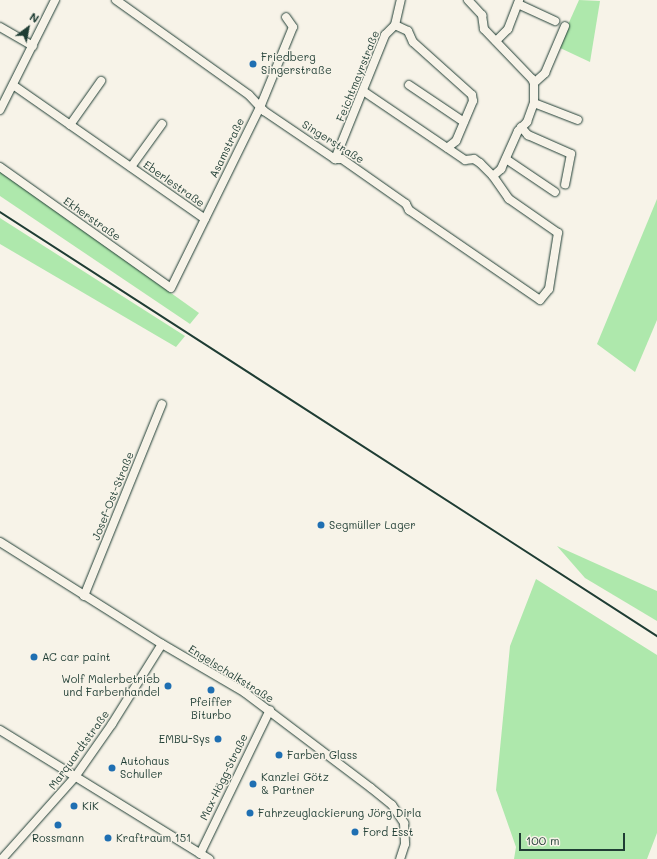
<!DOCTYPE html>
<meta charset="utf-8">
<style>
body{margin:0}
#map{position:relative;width:657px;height:859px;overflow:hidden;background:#f7f3e8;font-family:Mali,sans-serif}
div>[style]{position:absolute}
.green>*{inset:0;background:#aee8ac}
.roads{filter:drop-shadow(0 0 1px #1f3d34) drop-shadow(0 0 1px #1f3d34)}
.minor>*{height:8px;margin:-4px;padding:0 4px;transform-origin:4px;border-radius:4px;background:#f7f3e8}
.rail>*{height:2px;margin:-1px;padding:0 1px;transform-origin:1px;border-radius:1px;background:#1f3d34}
.dots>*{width:11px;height:11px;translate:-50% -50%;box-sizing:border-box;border:2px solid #f7f3e8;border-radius:50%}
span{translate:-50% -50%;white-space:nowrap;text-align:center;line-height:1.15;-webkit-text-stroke:3px #f7f3e8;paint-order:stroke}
.poi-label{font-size:11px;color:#1f3d34}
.left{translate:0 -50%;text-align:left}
.right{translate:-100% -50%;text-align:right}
.street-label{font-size:11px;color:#1f3d34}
.north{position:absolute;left:8px;top:8px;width:40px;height:40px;-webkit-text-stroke:3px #f7f3e8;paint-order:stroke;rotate:32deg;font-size:11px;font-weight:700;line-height:16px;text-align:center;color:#1f3d34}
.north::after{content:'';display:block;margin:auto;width:14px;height:18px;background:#1f3d34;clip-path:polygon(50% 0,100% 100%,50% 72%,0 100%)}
.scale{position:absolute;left:519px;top:833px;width:106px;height:18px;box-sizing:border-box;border:2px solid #1f3d34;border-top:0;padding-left:5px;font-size:12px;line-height:14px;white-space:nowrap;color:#1f3d34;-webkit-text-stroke:3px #f7f3e8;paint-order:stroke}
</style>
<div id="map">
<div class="green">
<div style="clip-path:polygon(579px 0,600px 1px,590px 62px,558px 47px)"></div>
<div style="clip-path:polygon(0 171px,199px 313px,190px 324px,0 196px)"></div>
<div style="clip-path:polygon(657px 199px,657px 320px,635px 372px,597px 344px)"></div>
<div style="clip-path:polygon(0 218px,185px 336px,176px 347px,0 244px)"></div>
<div style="clip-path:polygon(557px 546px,657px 591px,657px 621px,585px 578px)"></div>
<div style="clip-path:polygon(536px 579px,657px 655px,657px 833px,647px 859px,514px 859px,516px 847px,496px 790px,510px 646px)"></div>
</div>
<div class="roads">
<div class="minor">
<div style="left:116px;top:0;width:163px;rotate:35.5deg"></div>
<div style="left:249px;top:95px;width:22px;rotate:47deg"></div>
<div style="left:264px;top:111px;width:86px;rotate:34.1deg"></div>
<div style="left:335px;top:159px;width:7px"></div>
<div style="left:342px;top:159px;width:78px;rotate:35.1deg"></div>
<div style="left:406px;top:204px;width:7px;rotate:63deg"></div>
<div style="left:409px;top:210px;width:159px;rotate:34.5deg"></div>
<div style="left:540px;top:300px;width:14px;rotate:-51deg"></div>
<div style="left:549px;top:289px;width:57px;rotate:-80.9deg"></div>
<div style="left:558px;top:233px;width:60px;rotate:-145.2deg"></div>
<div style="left:509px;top:199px;width:28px;rotate:-125deg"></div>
<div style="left:493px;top:176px;width:18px;rotate:-135deg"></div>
<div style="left:480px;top:163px;width:7px;rotate:-146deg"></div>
<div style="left:474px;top:159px;width:9px;rotate:174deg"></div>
<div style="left:465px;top:160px;width:123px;rotate:-145.9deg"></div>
<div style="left:468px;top:0;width:21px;rotate:47deg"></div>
<div style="left:482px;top:15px;width:14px;rotate:82deg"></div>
<div style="left:484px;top:29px;width:69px;rotate:46.2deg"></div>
<div style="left:532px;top:79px;width:4px;rotate:63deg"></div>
<div style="left:518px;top:4px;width:41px;rotate:24.7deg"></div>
<div style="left:395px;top:25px;width:14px;rotate:25deg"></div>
<div style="left:408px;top:31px;width:12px;rotate:66deg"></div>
<div style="left:413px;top:42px;width:79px;rotate:41.9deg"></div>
<div style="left:472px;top:95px;width:6px;rotate:81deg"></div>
<div style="left:473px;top:101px;width:43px;rotate:113deg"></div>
<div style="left:456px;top:141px;width:11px;rotate:142deg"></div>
<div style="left:0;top:27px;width:38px;rotate:30deg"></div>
<div style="left:496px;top:41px;width:17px;rotate:-45deg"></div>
<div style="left:508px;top:29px;width:31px;rotate:-69deg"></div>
<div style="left:13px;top:85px;width:234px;rotate:34.9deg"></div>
<div style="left:409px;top:85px;width:66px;rotate:33.9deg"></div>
<div style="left:534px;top:103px;width:47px;rotate:21.1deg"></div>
<div style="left:0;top:110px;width:123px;rotate:-63.4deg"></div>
<div style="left:70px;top:125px;width:54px;rotate:-54.8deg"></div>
<div style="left:521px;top:127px;width:11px;rotate:49deg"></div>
<div style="left:528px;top:135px;width:47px;rotate:23.8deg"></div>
<div style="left:571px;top:154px;width:31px;rotate:101deg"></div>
<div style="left:335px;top:159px;width:134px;rotate:-68deg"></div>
<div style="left:385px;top:35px;width:14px;rotate:-45deg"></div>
<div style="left:395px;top:25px;width:26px;rotate:-77deg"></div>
<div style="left:506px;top:159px;width:59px;rotate:34deg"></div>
<div style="left:0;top:167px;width:209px;rotate:35.3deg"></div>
<div style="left:171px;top:288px;width:204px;rotate:-63.8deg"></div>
<div style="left:261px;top:105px;width:84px;rotate:-67.7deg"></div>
<div style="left:293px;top:27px;width:12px;rotate:-125deg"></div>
<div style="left:131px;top:167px;width:53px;rotate:-54.2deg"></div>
<div style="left:493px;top:176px;width:11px;rotate:-41deg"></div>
<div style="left:501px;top:169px;width:42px;rotate:-65.9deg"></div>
<div style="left:518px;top:131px;width:13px;rotate:-45deg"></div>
<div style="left:527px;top:122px;width:20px;rotate:-70deg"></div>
<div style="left:534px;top:103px;width:20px;rotate:-90deg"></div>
<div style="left:534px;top:83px;width:15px;rotate:-42deg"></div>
<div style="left:545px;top:73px;width:51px;rotate:-66.9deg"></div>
<div style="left:0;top:542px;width:191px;rotate:32.2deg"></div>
<div style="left:162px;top:644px;width:95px;rotate:30.3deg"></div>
<div style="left:244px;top:692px;width:159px;rotate:37.1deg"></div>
<div style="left:371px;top:788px;width:27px;rotate:39deg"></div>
<div style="left:392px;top:805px;width:22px;rotate:56deg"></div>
<div style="left:404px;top:823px;width:21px;rotate:87deg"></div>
<div style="left:405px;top:844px;width:16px;rotate:108deg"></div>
<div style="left:84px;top:596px;width:207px;rotate:-67.9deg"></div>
<div style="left:0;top:730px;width:246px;rotate:31.7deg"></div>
<div style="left:200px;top:854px;width:160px;rotate:-64.1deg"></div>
<div style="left:2px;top:859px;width:110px;rotate:-48.3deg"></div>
<div style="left:75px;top:777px;width:65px;rotate:-55.1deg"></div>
<div style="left:112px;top:724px;width:94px;rotate:-58deg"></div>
</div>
</div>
<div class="rail">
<div style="left:0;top:212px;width:782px;rotate:32.84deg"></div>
</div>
<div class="dots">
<div style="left:253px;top:64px;background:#1f6fb2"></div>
<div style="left:321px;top:525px;background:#1f6fb2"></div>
<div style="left:34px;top:657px;background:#1f6fb2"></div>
<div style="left:168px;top:686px;background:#1f6fb2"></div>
<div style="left:211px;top:690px;background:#1f6fb2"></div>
<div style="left:218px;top:739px;background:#1f6fb2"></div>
<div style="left:279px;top:755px;background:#1f6fb2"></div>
<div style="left:112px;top:768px;background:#1f6fb2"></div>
<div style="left:253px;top:784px;background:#1f6fb2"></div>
<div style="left:74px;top:806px;background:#1f6fb2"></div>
<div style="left:250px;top:813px;background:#1f6fb2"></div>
<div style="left:58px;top:825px;background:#1f6fb2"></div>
<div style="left:355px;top:832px;background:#1f6fb2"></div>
<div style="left:108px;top:838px;background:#1f6fb2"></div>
</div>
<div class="poi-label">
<span class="left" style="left:261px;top:64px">Friedberg<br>Singerstraße</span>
<span class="left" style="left:329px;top:525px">Segmüller Lager</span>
<span class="left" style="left:42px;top:657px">AC car paint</span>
<span class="right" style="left:160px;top:686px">Wolf Malerbetrieb<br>und Farbenhandel</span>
<span style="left:211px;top:709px">Pfeiffer<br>Biturbo</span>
<span class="right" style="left:210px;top:739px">EMBU-Sys</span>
<span class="left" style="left:287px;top:755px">Farben Glass</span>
<span class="left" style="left:120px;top:768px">Autohaus<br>Schuller</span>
<span class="left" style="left:261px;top:784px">Kanzlei Götz<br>&amp; Partner</span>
<span class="left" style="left:82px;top:806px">KiK</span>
<span class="left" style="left:258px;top:813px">Fahrzeuglackierung Jörg Dirla</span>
<span class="left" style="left:363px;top:832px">Ford Esst</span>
<span style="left:58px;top:838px">Rossmann</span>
<span class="left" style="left:116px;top:838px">Kraftraum 151</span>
</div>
<div class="street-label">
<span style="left:358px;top:76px;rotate:-68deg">Feichtmayrstraße</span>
<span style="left:333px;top:142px;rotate:32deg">Singerstraße</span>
<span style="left:227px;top:148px;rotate:-64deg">Asamstraße</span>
<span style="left:174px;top:184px;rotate:35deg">Eberlestraße</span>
<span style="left:92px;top:219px;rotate:35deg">Ekherstraße</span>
<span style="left:113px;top:496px;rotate:-68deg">Josef-Ost-Straße</span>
<span style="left:231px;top:674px;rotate:32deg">Engelschalkstraße</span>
<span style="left:79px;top:750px;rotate:-54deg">Marquardtstraße</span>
<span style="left:224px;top:777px;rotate:-64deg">Max-Högg-Straße</span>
</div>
<div class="north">N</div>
<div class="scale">100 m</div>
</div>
